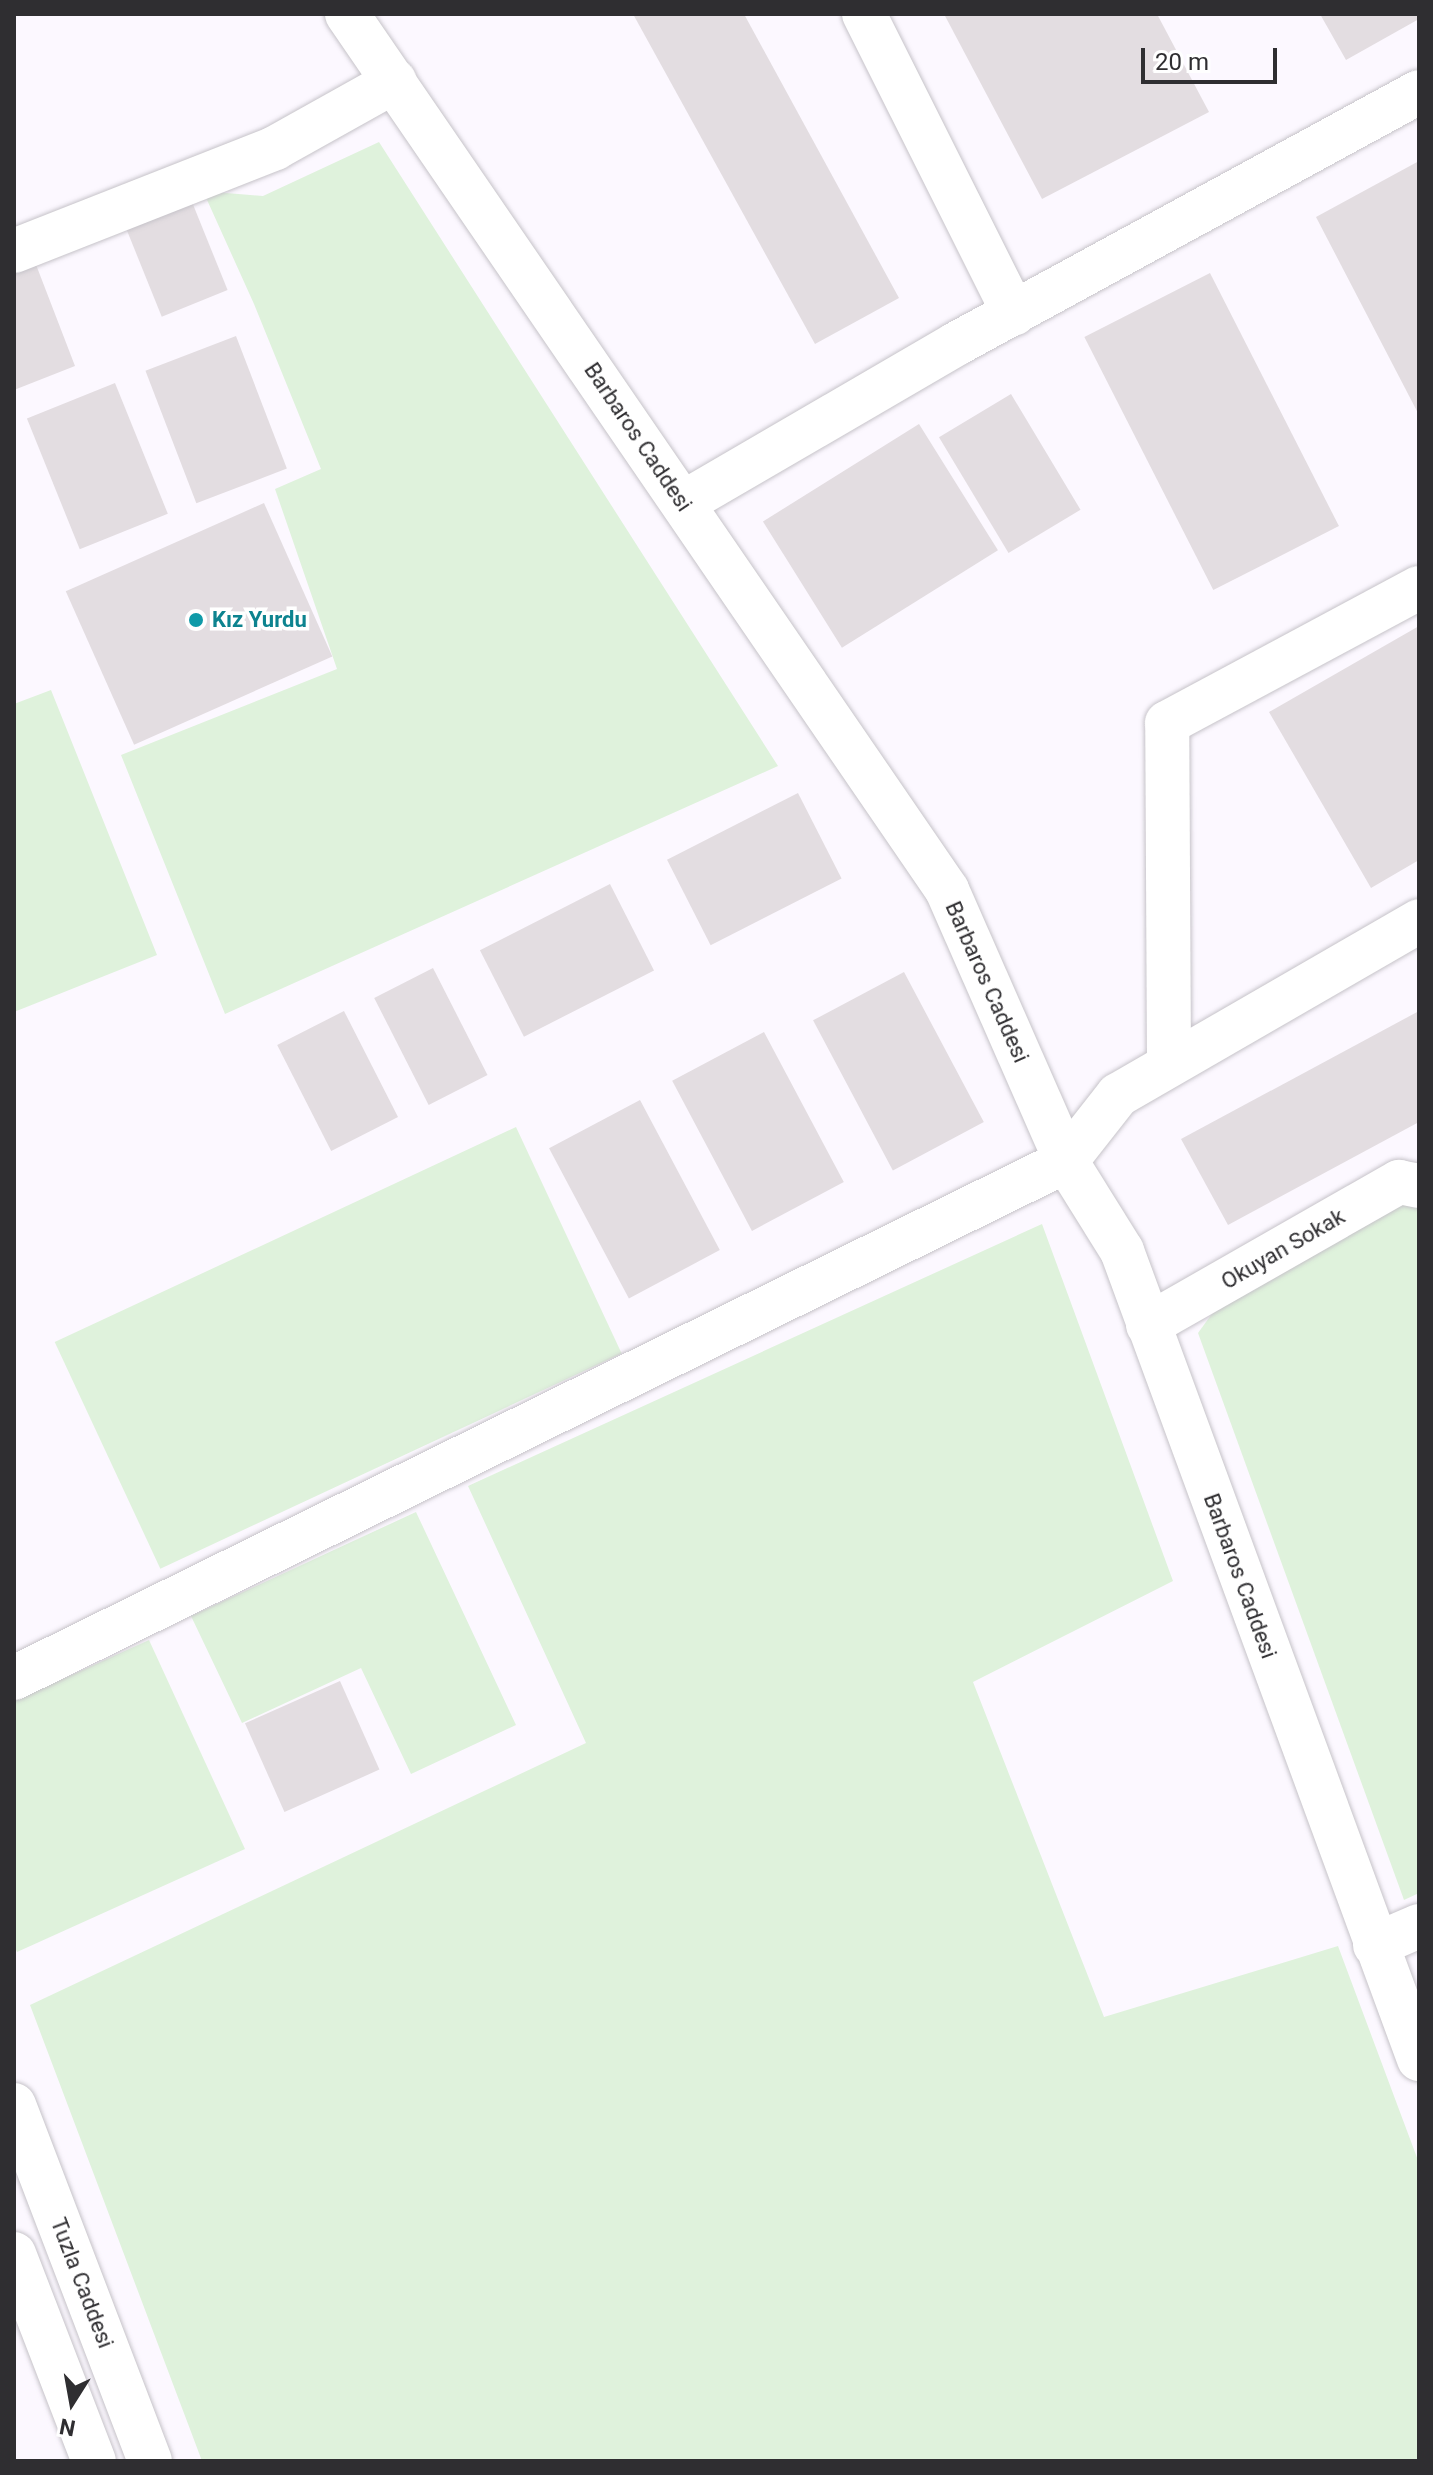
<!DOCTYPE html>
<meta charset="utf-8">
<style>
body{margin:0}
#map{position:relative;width:1433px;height:2475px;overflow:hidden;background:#fcf8ff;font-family:Roboto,sans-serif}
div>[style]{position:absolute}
.green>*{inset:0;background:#dff2dc;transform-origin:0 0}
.building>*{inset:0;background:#e3dde1;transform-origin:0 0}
.roads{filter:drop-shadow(0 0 2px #c6c3c9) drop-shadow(0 0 2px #c6c3c9)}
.minor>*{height:44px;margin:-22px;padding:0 22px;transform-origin:22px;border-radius:22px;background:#fff}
.major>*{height:44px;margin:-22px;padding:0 22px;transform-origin:22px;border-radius:22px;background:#fff}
.dots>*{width:22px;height:22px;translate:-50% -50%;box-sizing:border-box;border:4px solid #fff;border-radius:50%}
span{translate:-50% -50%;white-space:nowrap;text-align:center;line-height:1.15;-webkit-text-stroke:7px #fff;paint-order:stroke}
.street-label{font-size:22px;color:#2f2e31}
.culture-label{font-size:22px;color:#0d838f;font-weight:700}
.left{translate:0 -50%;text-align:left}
.frame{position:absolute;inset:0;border:16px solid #2f2e31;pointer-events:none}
.north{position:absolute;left:32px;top:2363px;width:80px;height:80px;-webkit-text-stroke:6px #fff;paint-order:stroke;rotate:191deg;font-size:22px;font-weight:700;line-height:32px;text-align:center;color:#2f2e31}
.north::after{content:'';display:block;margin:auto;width:28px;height:36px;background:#2f2e31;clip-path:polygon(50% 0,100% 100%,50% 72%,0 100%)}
.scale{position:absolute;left:1141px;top:48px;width:136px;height:36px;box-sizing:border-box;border:4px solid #2f2e31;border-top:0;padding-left:10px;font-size:24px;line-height:28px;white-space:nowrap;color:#2f2e31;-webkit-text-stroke:6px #fff;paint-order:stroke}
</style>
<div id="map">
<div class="green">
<div style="clip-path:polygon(379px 142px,778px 766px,225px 1014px,121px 755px,337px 669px,275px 489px,321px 469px,254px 304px,203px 191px,263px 196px)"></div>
<div style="clip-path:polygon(51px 690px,157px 955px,14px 1012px,14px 704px)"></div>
<div style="left:516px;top:1127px;width:250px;height:509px;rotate:65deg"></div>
<div style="clip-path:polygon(1409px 1200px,1419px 1201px,1419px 1893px,1404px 1900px,1198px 1333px,1222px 1300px)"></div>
<div style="clip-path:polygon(1042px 1224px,1173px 1581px,973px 1682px,1104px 2017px,1338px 1946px,1419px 2163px,1419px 2461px,202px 2461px,30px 2005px,586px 1743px,468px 1486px)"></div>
<div style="clip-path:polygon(416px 1512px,516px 1725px,411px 1774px,361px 1668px,242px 1723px,191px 1616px)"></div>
<div style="clip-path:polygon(149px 1640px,245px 1849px,17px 1952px,14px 1945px,14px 1701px)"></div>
</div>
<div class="building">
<div style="clip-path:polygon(633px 14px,744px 14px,899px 298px,815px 344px)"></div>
<div style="clip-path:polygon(944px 14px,1157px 14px,1209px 112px,1042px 199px)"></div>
<div style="clip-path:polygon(1320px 14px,1416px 14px,1419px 19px,1346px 60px)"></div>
<div style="clip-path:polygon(1419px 161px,1419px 415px,1316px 217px)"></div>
<div style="left:192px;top:202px;width:95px;height:71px;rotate:68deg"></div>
<div style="clip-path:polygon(35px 262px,75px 366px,14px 390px,14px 270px)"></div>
<div style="left:1210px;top:273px;width:284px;height:141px;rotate:63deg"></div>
<div style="left:236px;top:336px;width:142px;height:97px;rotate:69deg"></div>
<div style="left:115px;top:383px;width:141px;height:95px;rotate:68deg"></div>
<div style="left:1011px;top:394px;width:135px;height:84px;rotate:59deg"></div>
<div style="left:919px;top:424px;width:149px;height:184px;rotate:58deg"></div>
<div style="left:264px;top:503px;width:168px;height:217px;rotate:66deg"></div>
<div style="clip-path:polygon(1419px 626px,1419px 860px,1371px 888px,1269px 712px)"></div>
<div style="left:798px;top:793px;width:96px;height:147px;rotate:63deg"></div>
<div style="left:610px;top:884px;width:97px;height:146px;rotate:63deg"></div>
<div style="left:433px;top:968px;width:120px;height:66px;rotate:63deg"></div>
<div style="left:904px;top:972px;width:170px;height:103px;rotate:62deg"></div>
<div style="left:344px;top:1011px;width:119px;height:75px;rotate:63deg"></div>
<div style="clip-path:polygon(1419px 1011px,1419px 1122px,1228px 1225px,1181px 1139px)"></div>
<div style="left:764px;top:1032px;width:170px;height:104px;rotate:62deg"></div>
<div style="left:640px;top:1100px;width:170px;height:103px;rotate:62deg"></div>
<div style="left:340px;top:1681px;width:97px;height:104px;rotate:66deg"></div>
</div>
<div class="roads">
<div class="minor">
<div style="left:347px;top:14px;width:1062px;rotate:55.59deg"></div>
<div style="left:947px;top:890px;width:296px;rotate:66.3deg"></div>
<div style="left:1066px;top:1161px;width:106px;rotate:58.1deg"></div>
<div style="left:1122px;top:1251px;width:861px;rotate:69.82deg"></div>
<div style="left:864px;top:14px;width:335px;rotate:63.4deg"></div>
<div style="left:14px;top:251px;width:281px;rotate:-21.5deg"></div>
<div style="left:275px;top:148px;width:137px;rotate:-29.2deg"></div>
<div style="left:683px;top:503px;width:316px;rotate:-30.2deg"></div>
<div style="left:956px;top:344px;width:527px;rotate:-28.56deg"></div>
<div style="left:1169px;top:1063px;width:340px;rotate:-90.3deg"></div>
<div style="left:1167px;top:723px;width:286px;rotate:-28.2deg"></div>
<div style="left:1148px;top:1325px;width:289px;rotate:-29.7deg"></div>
<div style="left:1399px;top:1182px;width:20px;rotate:11deg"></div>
<div style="left:14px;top:1678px;width:1172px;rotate:-26.17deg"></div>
<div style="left:1066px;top:1161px;width:84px;rotate:-51.8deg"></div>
<div style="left:1118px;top:1095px;width:348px;rotate:-30deg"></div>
<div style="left:1375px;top:1945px;width:48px;rotate:-23.4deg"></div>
</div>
<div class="major">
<div style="left:14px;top:2105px;width:381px;rotate:69.1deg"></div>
<div style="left:14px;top:2254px;width:222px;rotate:68.9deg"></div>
</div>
</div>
<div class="dots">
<div style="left:196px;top:620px;background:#0f9aa8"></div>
</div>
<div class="street-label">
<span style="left:638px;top:437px;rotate:56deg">Barbaros Caddesi</span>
<span style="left:987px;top:982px;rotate:66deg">Barbaros Caddesi</span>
<span style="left:1283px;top:1249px;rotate:-30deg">Okuyan Sokak</span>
<span style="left:1240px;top:1576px;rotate:70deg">Barbaros Caddesi</span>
<span style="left:82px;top:2283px;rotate:69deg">Tuzla Caddesi</span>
</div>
<div class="culture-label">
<span class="left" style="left:212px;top:620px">Kız Yurdu</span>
</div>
<div class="frame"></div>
<div class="north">N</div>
<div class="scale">20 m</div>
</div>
